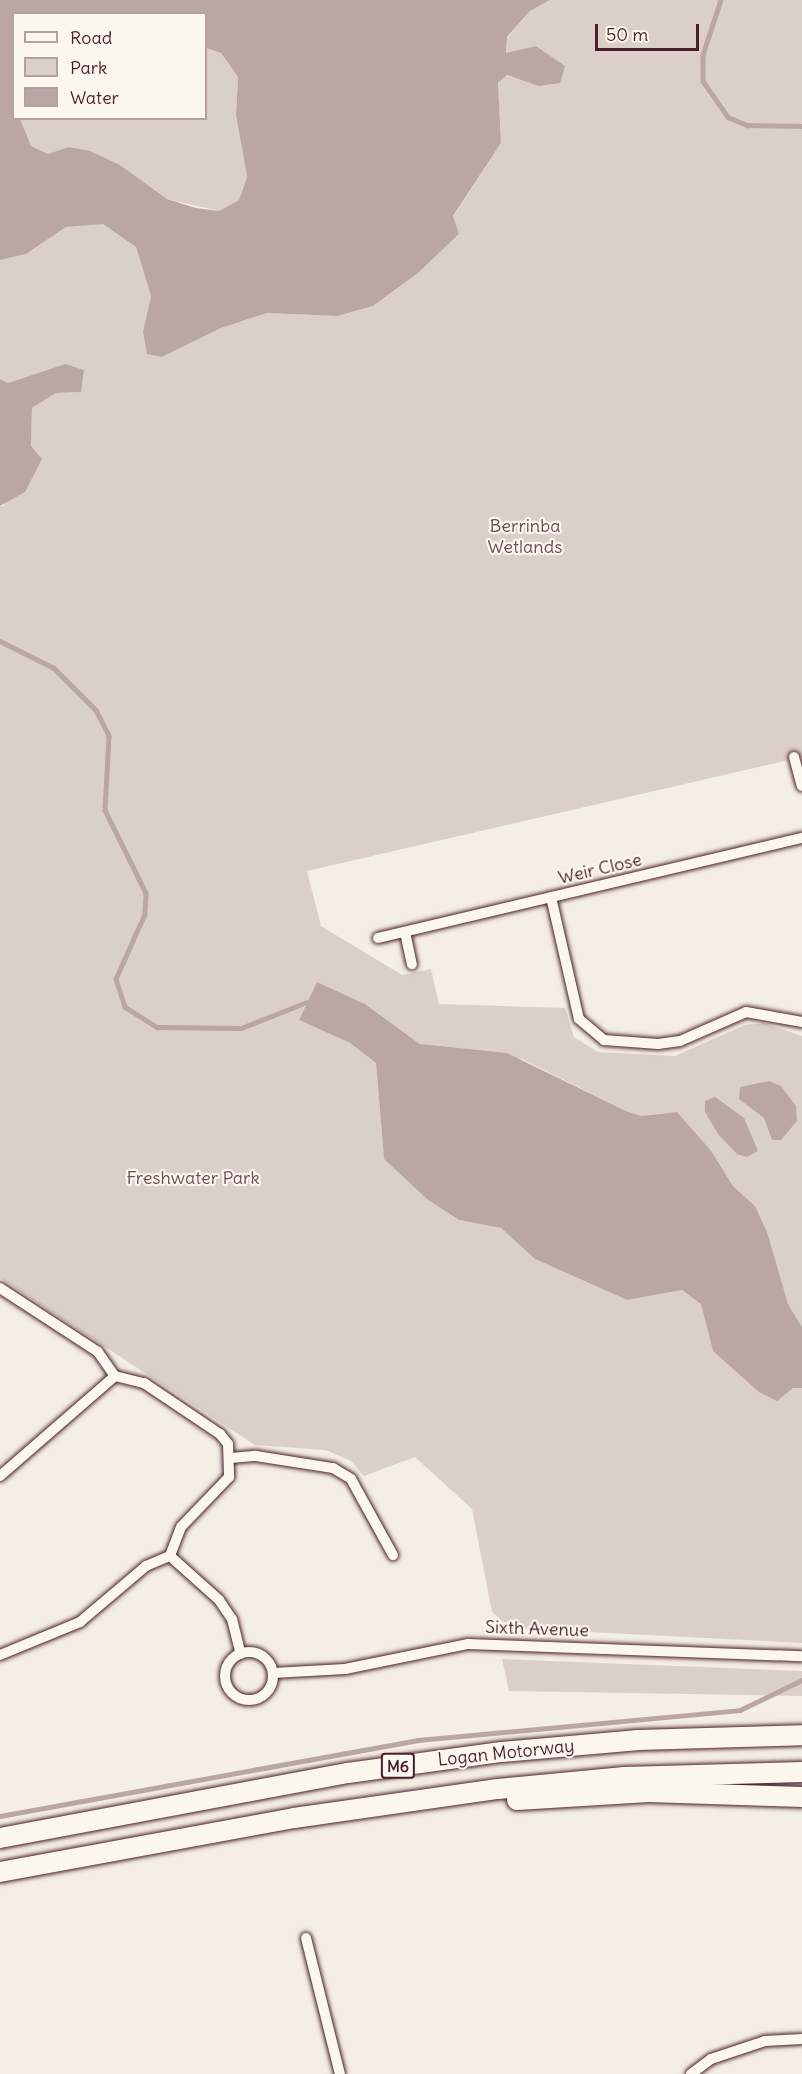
<!DOCTYPE html>
<style>
body{margin:0}
#map{position:relative;width:802px;height:2074px;overflow:hidden;background:#f4eee4;font-family:Delius,sans-serif}
div>[style]{position:absolute}
.green>*{inset:0;background:#dbd0c9}
.water>*{inset:0;background:#baa7a5}
.stream>*{height:4.5px;margin:-2.25px;padding:0 2.25px;transform-origin:2.25px;border-radius:2.25px;background:#baa7a5}
.roads{filter:drop-shadow(0 0 2px #4a1f2b) drop-shadow(0 0 2px #4a1f2b)}
.minor>*{height:10px;margin:-5px;padding:0 5px;transform-origin:5px;border-radius:5px;background:#fbf7ec}
.minor>.ring{margin:-5px;padding:0;box-sizing:content-box;background:none;border:10px solid #fbf7ec;border-radius:50%}
.motorway>*{height:20px;margin:-10px;padding:0 10px;transform-origin:10px;border-radius:10px;background:#fbf7ec}
span{translate:-50% -50%;white-space:nowrap;text-align:center;line-height:1.15;-webkit-text-stroke:4.5px #fbf7ec;paint-order:stroke}
.shield-label span{padding:2px 4px;background:#fbf7ec;border:2px solid;border-radius:4px;-webkit-text-stroke-width:0}
.shield-label{font-size:16px;color:#4a1f2b;font-weight:700}
.park-label{font-size:18px;color:#6e4b52}
.street-label{font-size:18px;color:#4a1f2b}
.legend{position:absolute;left:12px;top:12px;width:195px;height:108px;box-sizing:border-box;background:#fbf7ec;border:2px solid #b4a19f;margin:0;padding:8px 10px;list-style:none;font-size:18px;color:#4a1f2b}
.legend li{display:flex;align-items:center;gap:12px;height:30px}
.legend b{width:30px;border:2px solid #b4a19f}
.scale{position:absolute;left:595px;top:24px;width:104px;height:27px;box-sizing:border-box;border:3px solid #4a1f2b;border-top:0;padding-left:8px;font-size:18px;line-height:21px;white-space:nowrap;color:#4a1f2b;-webkit-text-stroke:4px #fbf7ec;paint-order:stroke}
</style>
<div id="map">
<div class="green">
<div style="clip-path:polygon(550px 0,802px 0,802px 757px,307px 871px,321px 926px,402px 975px,431px 969px,439px 1004px,565px 1008px,574px 1037px,598px 1052px,675px 1056px,745px 1025px,763px 1023px,802px 1036px,802px 1327px,788px 1304px,755px 1206px,733px 1186px,712px 1152px,664px 1113px,641px 1116px,626px 1111px,522px 1059px,420px 1044px,365px 1004px,317px 982px,299px 1020px,350px 1043px,376px 1063px,384px 1159px,459px 1220px,501px 1228px,535px 1259px,627px 1300px,682px 1290px,701px 1303px,713px 1351px,793px 1388px,802px 1388px,802px 1643px,511px 1628px,492px 1612px,472px 1509px,415px 1457px,364px 1476px,351px 1461px,326px 1450px,255px 1445px,0 1278px,0 506px,4px 506px,31px 446px,32px 408px,56px 393px,81px 392px,65px 364px,8px 383px,0 379px,0 260px,26px 254px,66px 227px,103px 223px,136px 247px,151px 296px,143px 331px,162px 357px,221px 328px,267px 313px,338px 316px,373px 306px,418px 273px,459px 234px,453px 217px,501px 143px,498px 83px,507px 75px,538px 86px,565px 67px,536px 46px,506px 54px,507px 38px,530px 11px)"></div>
<div style="clip-path:polygon(206px 48px,221px 53px,238px 77px,236px 115px,247px 177px,239px 200px,219px 211px,167px 199px,120px 165px,68px 147px,48px 154px,31px 146px,21px 128px,20px 119px,206px 118px)"></div>
<div style="clip-path:polygon(502px 1659px,802px 1671px,802px 1696px,509px 1691px)"></div>
</div>
<div class="water">
<div style="clip-path:polygon(evenodd,0 0,550px 0,530px 11px,507px 37px,506px 53px,536px 46px,565px 66px,560px 83px,538px 86px,507px 75px,498px 83px,501px 143px,453px 216px,459px 234px,418px 273px,373px 306px,338px 316px,267px 313px,221px 328px,162px 357px,147px 354px,143px 331px,151px 296px,136px 247px,103px 224px,66px 227px,26px 254px,0 260px,0 0,14px 14px,206px 14px,206px 48px,221px 53px,238px 77px,236px 115px,247px 177px,239px 200px,219px 211px,196px 208px,167px 199px,120px 165px,90px 151px,68px 147px,48px 154px,31px 146px,20px 119px,14px 118px,14px 14px)"></div>
<div style="clip-path:polygon(65px 364px,84px 370px,81px 392px,56px 393px,32px 408px,31px 446px,42px 459px,25px 492px,0 506px,0 379px,8px 383px)"></div>
<div style="clip-path:polygon(317px 982px,365px 1004px,420px 1044px,507px 1053px,626px 1111px,641px 1116px,677px 1112px,712px 1152px,733px 1186px,755px 1206px,767px 1232px,788px 1304px,802px 1327px,802px 1388px,793px 1388px,777px 1401px,759px 1392px,713px 1351px,701px 1304px,682px 1290px,627px 1300px,535px 1259px,501px 1228px,459px 1220px,427px 1199px,384px 1159px,376px 1063px,350px 1043px,299px 1020px)"></div>
<div style="clip-path:polygon(769px 1081px,781px 1086px,796px 1106px,797px 1121px,781px 1140px,772px 1140px,764px 1118px,739px 1099px,740px 1087px)"></div>
<div style="clip-path:polygon(715px 1097px,744px 1118px,758px 1151px,747px 1157px,737px 1154px,718px 1134px,705px 1112px,705px 1101px)"></div>
</div>
<div class="stream">
<div style="left:721px;top:0;width:58px;rotate:108.1deg"></div>
<div style="left:703px;top:55px;width:26px;rotate:90deg"></div>
<div style="left:703px;top:81px;width:44px;rotate:55.2deg"></div>
<div style="left:728px;top:117px;width:21px;rotate:23deg"></div>
<div style="left:747px;top:125px;width:55px;rotate:1deg"></div>
<div style="left:0;top:641px;width:60px;rotate:26.6deg"></div>
<div style="left:54px;top:668px;width:59px;rotate:45deg"></div>
<div style="left:96px;top:710px;width:29px;rotate:63deg"></div>
<div style="left:109px;top:736px;width:74px;rotate:93.1deg"></div>
<div style="left:105px;top:810px;width:93px;rotate:63.7deg"></div>
<div style="left:146px;top:893px;width:21px;rotate:93deg"></div>
<div style="left:145px;top:914px;width:71px;rotate:114deg"></div>
<div style="left:116px;top:979px;width:29px;rotate:72deg"></div>
<div style="left:125px;top:1007px;width:38px;rotate:32deg"></div>
<div style="left:157px;top:1027px;width:84px;rotate:0.7deg"></div>
<div style="left:241px;top:1028px;width:71px;rotate:-21.5deg"></div>
<div style="left:0;top:1816px;width:425px;rotate:-10.3deg"></div>
<div style="left:418px;top:1740px;width:323px;rotate:-5.3deg"></div>
<div style="left:740px;top:1710px;width:69px;rotate:-25.8deg"></div>
</div>
<div class="roads">
<div class="minor">
<div style="left:794px;top:757px;width:30px;rotate:75deg"></div>
<div style="left:551px;top:897px;width:125px;rotate:77.1deg"></div>
<div style="left:579px;top:1019px;width:33px;rotate:40deg"></div>
<div style="left:604px;top:1040px;width:54px;rotate:4.2deg"></div>
<div style="left:658px;top:1044px;width:22px;rotate:-8deg"></div>
<div style="left:680px;top:1041px;width:72px;rotate:-23.7deg"></div>
<div style="left:746px;top:1012px;width:57px;rotate:10.1deg"></div>
<div style="left:405px;top:932px;width:33px;rotate:78deg"></div>
<div style="left:378px;top:938px;width:436px;rotate:-13.3deg"></div>
<div style="left:0;top:1288px;width:117px;rotate:33.1deg"></div>
<div style="left:98px;top:1352px;width:29px;rotate:55deg"></div>
<div style="left:115px;top:1376px;width:30px;rotate:14deg"></div>
<div style="left:144px;top:1383px;width:92px;rotate:33.9deg"></div>
<div style="left:220px;top:1434px;width:13px;rotate:51deg"></div>
<div style="left:228px;top:1444px;width:33px;rotate:88deg"></div>
<div style="left:229px;top:1477px;width:69px;rotate:133.8deg"></div>
<div style="left:181px;top:1527px;width:31px;rotate:111deg"></div>
<div style="left:231px;top:1458px;width:25px;rotate:-5deg"></div>
<div style="left:256px;top:1456px;width:78px;rotate:8.9deg"></div>
<div style="left:333px;top:1468px;width:21px;rotate:31deg"></div>
<div style="left:351px;top:1479px;width:87px;rotate:61.1deg"></div>
<div style="left:0;top:1476px;width:152px;rotate:-41deg"></div>
<div style="left:170px;top:1556px;width:66px;rotate:41.9deg"></div>
<div style="left:219px;top:1600px;width:23px;rotate:56deg"></div>
<div style="left:232px;top:1619px;width:36px;rotate:76deg"></div>
<div class="ring" style="left:225px;top:1652px;width:38px;height:38px"></div>
<div style="left:0;top:1655px;width:87px;rotate:-22.4deg"></div>
<div style="left:80px;top:1622px;width:87px;rotate:-40.3deg"></div>
<div style="left:146px;top:1566px;width:26px;rotate:-23deg"></div>
<div style="left:273px;top:1673px;width:72px;rotate:-3.2deg"></div>
<div style="left:345px;top:1669px;width:126px;rotate:-11.5deg"></div>
<div style="left:468px;top:1644px;width:334px;rotate:2.1deg"></div>
<div style="left:306px;top:1938px;width:140px;rotate:76deg"></div>
<div style="left:691px;top:2074px;width:25px;rotate:-37deg"></div>
<div style="left:711px;top:2059px;width:57px;rotate:-18.4deg"></div>
<div style="left:765px;top:2041px;width:37px;rotate:-3deg"></div>
</div>
<div class="motorway">
<div style="left:517px;top:1800px;width:132px;rotate:-3.5deg"></div>
<div style="left:649px;top:1792px;width:153px;rotate:1.9deg"></div>
<div style="left:0;top:1838px;width:354px;rotate:-10.6deg"></div>
<div style="left:348px;top:1773px;width:155px;rotate:-7.8deg"></div>
<div style="left:502px;top:1752px;width:137px;rotate:-5deg"></div>
<div style="left:638px;top:1740px;width:164px;rotate:-1.7deg"></div>
<div style="left:0;top:1872px;width:299px;rotate:-10.4deg"></div>
<div style="left:294px;top:1818px;width:206px;rotate:-8.1deg"></div>
<div style="left:498px;top:1789px;width:127px;rotate:-5.4deg"></div>
<div style="left:624px;top:1777px;width:178px;rotate:-1.6deg"></div>
</div>
</div>
<div class="shield-label">
<span style="left:398px;top:1766px">M6</span>
</div>
<div class="park-label">
<span style="left:525px;top:537px">Berrinba<br>Wetlands</span>
<span style="left:193px;top:1178px">Freshwater Park</span>
</div>
<div class="street-label">
<span style="left:600px;top:869px;rotate:-13deg">Weir Close</span>
<span style="left:537px;top:1629px;rotate:2deg">Sixth Avenue</span>
<span style="left:506px;top:1753px;rotate:-6deg">Logan Motorway</span>
</div>
<ul class="legend">
<li><b style="height:8px;background:#fbf7ec"></b>Road</li>
<li><b style="height:16px;background:#dbd0c9"></b>Park</li>
<li><b style="height:16px;background:#baa7a5"></b>Water</li>
</ul>
<div class="scale">50 m</div>
</div>
